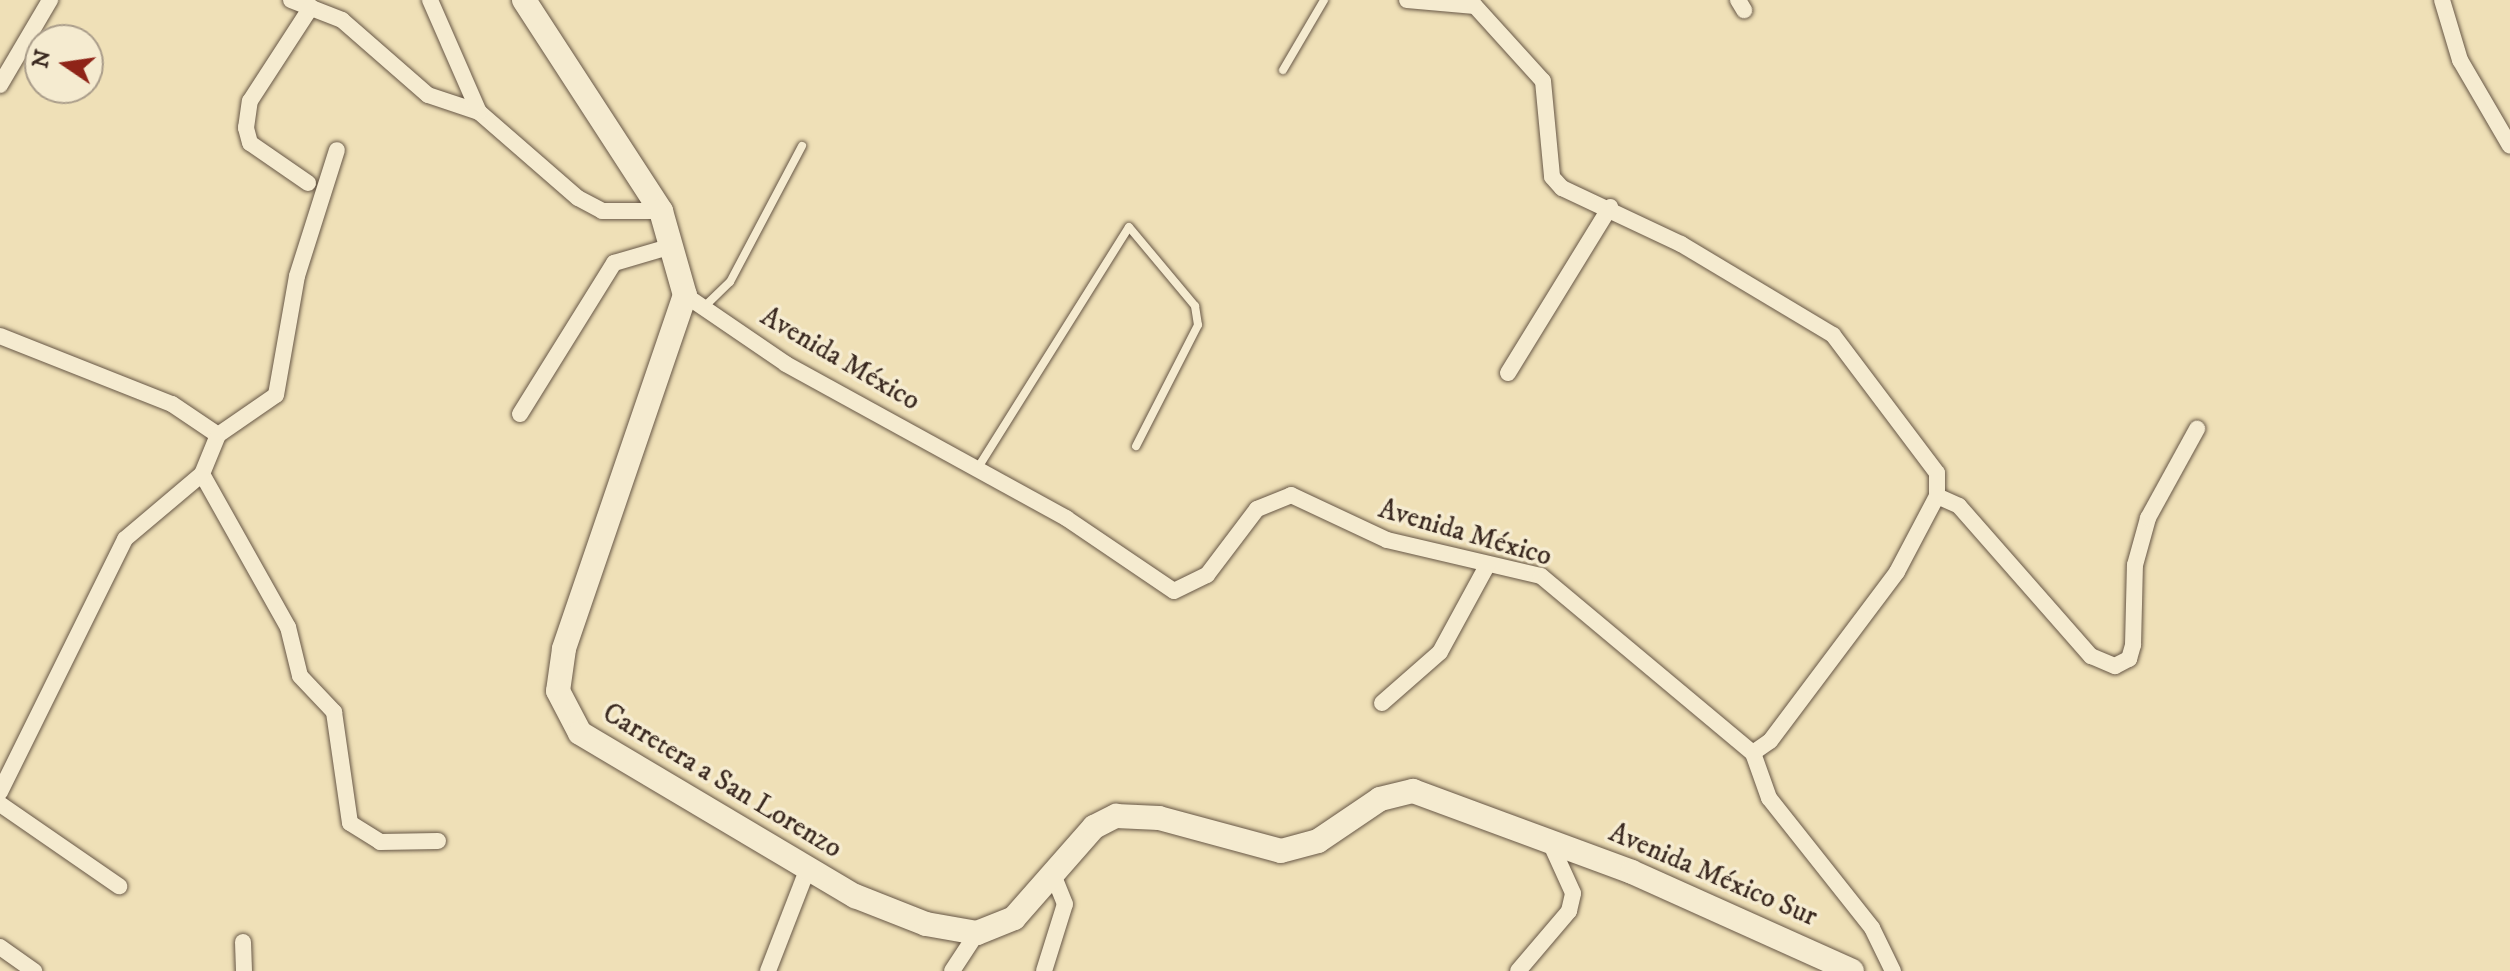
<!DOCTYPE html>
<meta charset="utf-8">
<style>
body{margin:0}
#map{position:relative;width:2510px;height:971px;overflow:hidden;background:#efe0b7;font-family:"IM FELL DW Pica",serif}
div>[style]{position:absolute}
.roads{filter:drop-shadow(0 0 2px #675746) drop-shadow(0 0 2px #675746)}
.lane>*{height:8px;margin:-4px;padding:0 4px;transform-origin:4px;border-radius:4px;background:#f5ebd0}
.street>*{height:16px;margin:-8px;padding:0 8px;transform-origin:8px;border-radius:8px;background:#f5ebd0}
.secondary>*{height:24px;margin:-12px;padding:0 12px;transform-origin:12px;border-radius:12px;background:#f5ebd0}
span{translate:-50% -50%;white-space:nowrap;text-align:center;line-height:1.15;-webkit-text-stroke:7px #f5ebd0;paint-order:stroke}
.street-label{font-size:28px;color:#3a2920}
.north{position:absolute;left:24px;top:24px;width:80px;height:80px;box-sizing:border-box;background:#f5ebd0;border:2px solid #aa9d8a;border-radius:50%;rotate:283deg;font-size:22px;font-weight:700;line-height:32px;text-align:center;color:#3a2920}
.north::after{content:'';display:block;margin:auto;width:28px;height:36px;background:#8f2418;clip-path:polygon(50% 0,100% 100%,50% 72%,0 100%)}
</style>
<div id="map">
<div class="roads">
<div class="lane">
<div style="left:1283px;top:70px;width:81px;rotate:-59.6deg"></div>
<div style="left:704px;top:307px;width:36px;rotate:-44deg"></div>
<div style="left:730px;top:282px;width:154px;rotate:-62.1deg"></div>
<div style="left:979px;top:466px;width:282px;rotate:-57.9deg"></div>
<div style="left:1129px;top:227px;width:103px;rotate:50.1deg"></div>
<div style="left:1195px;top:306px;width:19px;rotate:81deg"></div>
<div style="left:1198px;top:325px;width:136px;rotate:117.1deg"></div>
</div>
<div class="street">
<div style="left:291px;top:0;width:55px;rotate:21.4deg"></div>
<div style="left:342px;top:20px;width:114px;rotate:41.1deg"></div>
<div style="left:428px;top:95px;width:54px;rotate:18.4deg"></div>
<div style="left:479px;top:112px;width:131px;rotate:41deg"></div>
<div style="left:578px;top:198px;width:27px;rotate:28deg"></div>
<div style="left:602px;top:211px;width:59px"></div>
<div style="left:430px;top:0;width:122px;rotate:66.4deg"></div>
<div style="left:1407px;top:0;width:68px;rotate:5deg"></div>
<div style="left:1475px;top:6px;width:101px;rotate:47.8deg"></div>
<div style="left:1543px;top:81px;width:96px;rotate:84.6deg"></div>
<div style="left:1552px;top:177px;width:15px;rotate:48deg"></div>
<div style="left:1562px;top:188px;width:132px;rotate:25.2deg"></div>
<div style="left:1681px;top:244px;width:177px;rotate:30.9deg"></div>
<div style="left:1833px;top:335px;width:173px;rotate:53deg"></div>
<div style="left:1937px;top:473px;width:23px;rotate:90deg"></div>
<div style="left:1937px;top:496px;width:86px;rotate:117.8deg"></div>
<div style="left:1897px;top:572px;width:211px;rotate:126.9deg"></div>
<div style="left:1770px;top:741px;width:21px;rotate:145deg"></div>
<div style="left:1738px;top:0;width:12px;rotate:59deg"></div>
<div style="left:2442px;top:0;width:63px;rotate:73.3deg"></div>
<div style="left:2460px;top:60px;width:99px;rotate:59.8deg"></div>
<div style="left:0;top:85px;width:99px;rotate:-59.5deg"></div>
<div style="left:308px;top:183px;width:70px;rotate:-145.4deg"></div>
<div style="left:250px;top:143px;width:16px;rotate:-105deg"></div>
<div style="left:246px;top:128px;width:27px;rotate:-82deg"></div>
<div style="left:250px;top:101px;width:112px;rotate:-57deg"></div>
<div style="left:685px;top:295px;width:122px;rotate:34.3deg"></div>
<div style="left:786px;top:364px;width:320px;rotate:28.8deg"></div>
<div style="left:1066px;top:518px;width:130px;rotate:34.1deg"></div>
<div style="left:1174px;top:591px;width:37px;rotate:-26deg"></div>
<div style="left:1207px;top:575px;width:83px;rotate:-52.9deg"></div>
<div style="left:1257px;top:509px;width:37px;rotate:-22deg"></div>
<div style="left:1291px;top:495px;width:106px;rotate:25.1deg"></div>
<div style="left:1387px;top:540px;width:158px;rotate:13.2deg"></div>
<div style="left:1541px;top:576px;width:276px;rotate:39.9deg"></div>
<div style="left:1753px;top:753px;width:48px;rotate:70.4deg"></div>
<div style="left:1769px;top:798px;width:166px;rotate:51.6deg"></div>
<div style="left:1872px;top:928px;width:48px;rotate:64deg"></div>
<div style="left:0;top:336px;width:185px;rotate:21.6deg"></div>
<div style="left:172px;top:404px;width:55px;rotate:34deg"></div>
<div style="left:1508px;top:373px;width:195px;rotate:-58.4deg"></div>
<div style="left:520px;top:414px;width:178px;rotate:-58.1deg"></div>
<div style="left:614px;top:263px;width:60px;rotate:-16.3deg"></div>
<div style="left:202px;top:474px;width:176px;rotate:60.7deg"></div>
<div style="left:288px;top:627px;width:50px;rotate:76.2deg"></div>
<div style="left:300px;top:676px;width:50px;rotate:46.6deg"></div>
<div style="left:334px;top:712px;width:112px;rotate:81.8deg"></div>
<div style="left:350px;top:823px;width:36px;rotate:32deg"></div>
<div style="left:380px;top:842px;width:58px;rotate:-1deg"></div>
<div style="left:1937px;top:496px;width:24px;rotate:24deg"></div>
<div style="left:1959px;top:506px;width:200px;rotate:48.7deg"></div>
<div style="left:2091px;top:656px;width:26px;rotate:23deg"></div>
<div style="left:2115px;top:666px;width:16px;rotate:-27deg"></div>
<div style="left:2129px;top:659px;width:15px;rotate:-74deg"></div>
<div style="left:2133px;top:645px;width:80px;rotate:-88.6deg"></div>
<div style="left:2135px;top:565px;width:49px;rotate:-74.5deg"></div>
<div style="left:2148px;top:518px;width:102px;rotate:-61.2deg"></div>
<div style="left:1382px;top:703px;width:77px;rotate:-41.3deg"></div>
<div style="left:1440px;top:652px;width:100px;rotate:-61.4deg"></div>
<div style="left:0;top:792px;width:282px;rotate:-63.7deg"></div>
<div style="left:125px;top:539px;width:101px;rotate:-40.2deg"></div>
<div style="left:202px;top:474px;width:42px;rotate:-67.7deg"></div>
<div style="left:218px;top:435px;width:70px;rotate:-34.6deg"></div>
<div style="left:276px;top:395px;width:121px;rotate:-80deg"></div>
<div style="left:297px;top:276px;width:132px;rotate:-72.4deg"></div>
<div style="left:0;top:804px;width:145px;rotate:34.6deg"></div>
<div style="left:243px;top:942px;width:29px;rotate:88deg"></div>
<div style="left:0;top:947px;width:42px;rotate:35.2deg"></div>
<div style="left:768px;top:971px;width:110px;rotate:-68.8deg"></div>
<div style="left:952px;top:971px;width:45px;rotate:-56.7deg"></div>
<div style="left:1044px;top:971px;width:70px;rotate:-72.6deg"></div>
<div style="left:1065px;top:904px;width:27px;rotate:-112deg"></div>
<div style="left:1518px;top:971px;width:79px;rotate:-49.6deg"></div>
<div style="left:1569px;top:911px;width:18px;rotate:-77deg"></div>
<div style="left:1573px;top:893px;width:58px;rotate:-114.4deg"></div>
</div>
<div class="secondary">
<div style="left:524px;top:0;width:252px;rotate:57deg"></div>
<div style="left:661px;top:211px;width:87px;rotate:74.1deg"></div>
<div style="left:685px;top:295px;width:374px;rotate:108.9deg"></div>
<div style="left:564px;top:649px;width:42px;rotate:98.1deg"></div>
<div style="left:558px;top:691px;width:47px;rotate:62.4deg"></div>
<div style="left:580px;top:733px;width:320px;rotate:30.7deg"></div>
<div style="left:855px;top:896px;width:76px;rotate:21.5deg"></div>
<div style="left:926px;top:924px;width:52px;rotate:10deg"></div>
<div style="left:977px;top:933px;width:40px;rotate:-22deg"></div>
<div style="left:1014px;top:918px;width:121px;rotate:-48.7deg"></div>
<div style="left:1094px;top:827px;width:25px;rotate:-27deg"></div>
<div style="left:1116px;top:816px;width:43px;rotate:2.7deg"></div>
<div style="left:1159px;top:818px;width:126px;rotate:15.1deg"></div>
<div style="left:1281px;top:851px;width:38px;rotate:-15deg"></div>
<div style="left:1318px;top:841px;width:75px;rotate:-34.1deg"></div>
<div style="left:1380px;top:799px;width:34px;rotate:-14deg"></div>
<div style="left:1413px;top:791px;width:233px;rotate:20.3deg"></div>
<div style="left:1632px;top:872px;width:241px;rotate:24.2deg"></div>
</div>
</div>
<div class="street-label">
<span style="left:840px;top:359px;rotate:30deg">Avenida México</span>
<span style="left:1465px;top:533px;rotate:16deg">Avenida México</span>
<span style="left:722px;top:781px;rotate:31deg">Carretera a San Lorenzo</span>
<span style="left:1713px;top:875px;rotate:23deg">Avenida México Sur</span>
</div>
<div class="north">N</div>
</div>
